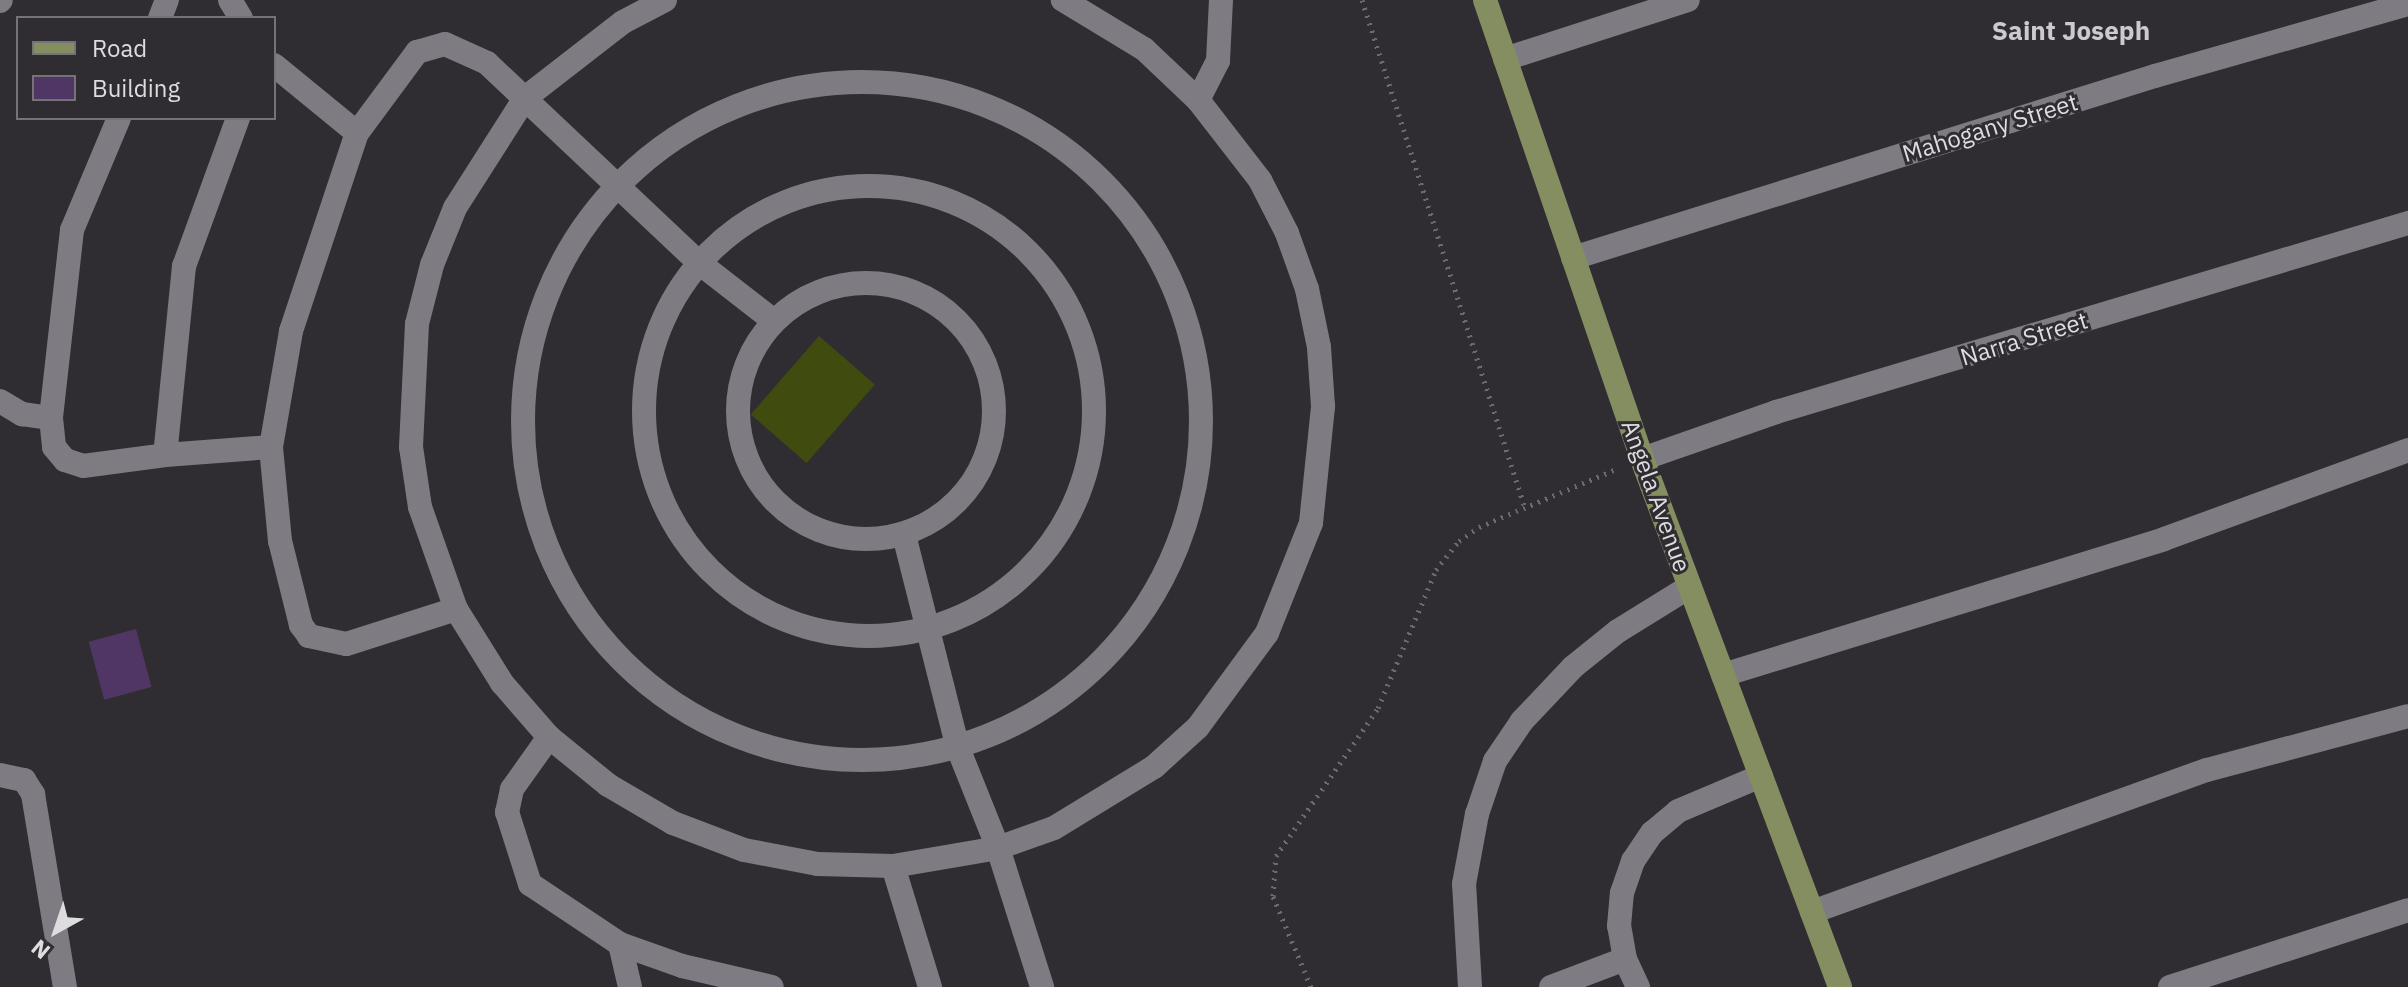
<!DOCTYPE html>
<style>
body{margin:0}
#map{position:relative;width:2408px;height:987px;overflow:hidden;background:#302d32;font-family:"IBM Plex Sans",sans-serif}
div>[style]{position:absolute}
.green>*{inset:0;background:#404b0f;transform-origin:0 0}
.building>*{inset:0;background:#4f3665;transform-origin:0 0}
.path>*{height:5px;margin-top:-2.5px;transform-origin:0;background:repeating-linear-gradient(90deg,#6d6a6f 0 2px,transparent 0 8px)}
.minor>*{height:24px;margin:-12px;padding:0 12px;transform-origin:12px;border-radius:12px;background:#7e7c82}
.minor>.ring{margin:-12px;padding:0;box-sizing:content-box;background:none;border:24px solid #7e7c82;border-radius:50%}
.major>*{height:24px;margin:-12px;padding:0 12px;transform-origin:12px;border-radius:12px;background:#858e60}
span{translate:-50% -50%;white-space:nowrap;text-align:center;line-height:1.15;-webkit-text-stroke:6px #302d32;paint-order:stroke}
.street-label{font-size:24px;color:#dddcdf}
.neighbourhood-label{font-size:26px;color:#ccc9d0;font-weight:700}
.legend{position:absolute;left:16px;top:16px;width:260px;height:104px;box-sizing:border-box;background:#302d32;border:2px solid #757377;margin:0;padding:10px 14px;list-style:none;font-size:24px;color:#dddcdf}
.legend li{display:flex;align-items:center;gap:16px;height:40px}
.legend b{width:40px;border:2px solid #757377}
.north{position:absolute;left:16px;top:891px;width:80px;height:80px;-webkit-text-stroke:6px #302d32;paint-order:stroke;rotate:220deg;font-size:22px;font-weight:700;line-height:32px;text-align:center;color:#dddcdf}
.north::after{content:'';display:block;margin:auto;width:28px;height:36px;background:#dddcdf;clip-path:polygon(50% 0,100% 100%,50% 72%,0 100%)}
</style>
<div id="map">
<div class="green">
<div style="left:819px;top:336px;width:74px;height:104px;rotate:41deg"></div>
</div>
<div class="building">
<div style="left:136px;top:629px;width:60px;height:49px;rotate:75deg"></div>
</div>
<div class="path">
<div style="left:1362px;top:0;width:530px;rotate:72.21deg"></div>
<div style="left:1311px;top:987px;width:99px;rotate:-112.7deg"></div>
<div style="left:1273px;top:896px;width:40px;rotate:-85.7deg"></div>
<div style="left:1276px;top:856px;width:180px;rotate:-55.4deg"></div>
<div style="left:1378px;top:708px;width:150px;rotate:-67.2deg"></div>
<div style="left:1436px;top:570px;width:37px;rotate:-52deg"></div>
<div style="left:1459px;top:541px;width:24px;rotate:-35deg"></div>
<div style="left:1479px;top:527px;width:152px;rotate:-22.9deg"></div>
</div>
<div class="minor">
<div style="left:230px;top:0;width:21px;rotate:59deg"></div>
<div style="left:665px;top:0;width:47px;rotate:152.4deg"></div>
<div style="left:623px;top:22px;width:124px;rotate:142.2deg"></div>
<div style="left:525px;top:98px;width:130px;rotate:122.5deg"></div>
<div style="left:455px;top:208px;width:61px;rotate:112deg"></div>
<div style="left:432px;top:265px;width:61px;rotate:104.3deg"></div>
<div style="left:417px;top:324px;width:123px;rotate:92.8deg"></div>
<div style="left:411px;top:447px;width:61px;rotate:81.5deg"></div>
<div style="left:420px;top:507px;width:108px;rotate:70.6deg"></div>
<div style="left:456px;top:609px;width:87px;rotate:58.1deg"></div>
<div style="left:502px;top:683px;width:72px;rotate:49deg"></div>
<div style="left:549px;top:737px;width:76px;rotate:39.1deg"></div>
<div style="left:608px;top:785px;width:75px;rotate:30.3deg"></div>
<div style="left:673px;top:823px;width:76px;rotate:20.8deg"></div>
<div style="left:744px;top:850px;width:75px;rotate:10.7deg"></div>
<div style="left:818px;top:864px;width:75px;rotate:1.5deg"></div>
<div style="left:893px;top:866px;width:107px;rotate:-9.7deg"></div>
<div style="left:998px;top:848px;width:59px;rotate:-19.7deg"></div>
<div style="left:1054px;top:828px;width:117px;rotate:-31.4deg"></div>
<div style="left:1154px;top:767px;width:59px;rotate:-42.3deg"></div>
<div style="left:1198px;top:727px;width:117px;rotate:-53.7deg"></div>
<div style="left:1267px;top:633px;width:118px;rotate:-68.2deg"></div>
<div style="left:1311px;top:523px;width:118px;rotate:-84.1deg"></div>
<div style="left:1323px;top:406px;width:59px;rotate:-93.9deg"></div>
<div style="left:1319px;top:347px;width:59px;rotate:-101.7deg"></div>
<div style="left:1307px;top:289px;width:59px;rotate:-109.7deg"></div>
<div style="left:1287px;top:233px;width:59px;rotate:-117deg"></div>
<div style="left:1260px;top:180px;width:101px;rotate:-127.8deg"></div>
<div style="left:1198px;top:100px;width:74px;rotate:-136.6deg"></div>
<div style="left:1144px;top:49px;width:95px;rotate:-148.8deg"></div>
<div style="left:0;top:1px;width:1px;rotate:-45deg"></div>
<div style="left:160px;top:18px;width:19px;rotate:-69deg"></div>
<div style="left:1505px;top:59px;width:192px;rotate:-17.9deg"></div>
<div style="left:274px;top:65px;width:107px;rotate:39.3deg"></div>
<div class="ring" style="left:523px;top:82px;width:654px;height:654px"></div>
<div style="left:1198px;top:100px;width:44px;rotate:-62.9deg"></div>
<div style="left:1218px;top:61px;width:61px;rotate:-87.2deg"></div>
<div style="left:119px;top:118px;width:121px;rotate:112.8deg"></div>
<div style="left:72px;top:230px;width:189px;rotate:96.4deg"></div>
<div style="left:51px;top:418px;width:29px;rotate:84deg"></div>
<div style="left:54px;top:447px;width:17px;rotate:50deg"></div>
<div style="left:65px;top:460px;width:19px;rotate:18deg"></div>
<div style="left:83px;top:466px;width:83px;rotate:-7.6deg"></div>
<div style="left:238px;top:118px;width:158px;rotate:110deg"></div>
<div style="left:184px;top:266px;width:190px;rotate:95.7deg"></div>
<div style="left:165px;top:455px;width:106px;rotate:-4.3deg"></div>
<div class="ring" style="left:644px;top:186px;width:426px;height:426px"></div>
<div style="left:1573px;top:258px;width:610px;rotate:-17.37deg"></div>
<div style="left:2155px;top:76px;width:263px;rotate:-15.9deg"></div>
<div class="ring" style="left:738px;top:283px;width:232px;height:232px"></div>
<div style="left:0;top:401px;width:26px;rotate:31deg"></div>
<div style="left:22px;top:414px;width:29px;rotate:8deg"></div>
<div style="left:1642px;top:459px;width:142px;rotate:-19.3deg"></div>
<div style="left:1776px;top:412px;width:660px;rotate:-16.65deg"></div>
<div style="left:904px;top:535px;width:220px;rotate:75.8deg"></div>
<div style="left:958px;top:748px;width:108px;rotate:68.2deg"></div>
<div style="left:998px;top:848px;width:146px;rotate:72.4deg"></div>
<div style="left:456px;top:609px;width:115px;rotate:162.3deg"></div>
<div style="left:346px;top:644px;width:38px;rotate:-168deg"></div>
<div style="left:309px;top:636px;width:14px;rotate:-126deg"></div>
<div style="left:301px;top:625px;width:87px;rotate:-104deg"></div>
<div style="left:280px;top:541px;width:94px;rotate:-95.5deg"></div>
<div style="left:271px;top:447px;width:118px;rotate:-80.2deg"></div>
<div style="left:291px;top:331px;width:209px;rotate:-71.6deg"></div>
<div style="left:357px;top:133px;width:101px;rotate:-53.5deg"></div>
<div style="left:417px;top:52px;width:29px;rotate:-16deg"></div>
<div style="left:445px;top:44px;width:46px;rotate:24.3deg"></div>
<div style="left:487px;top:63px;width:290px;rotate:43.3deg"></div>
<div style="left:698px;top:262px;width:96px;rotate:37.8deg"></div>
<div style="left:1723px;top:675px;width:461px;rotate:-17.1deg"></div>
<div style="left:2164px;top:539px;width:260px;rotate:-20deg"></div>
<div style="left:549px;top:737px;width:64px;rotate:125.4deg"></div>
<div style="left:512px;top:789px;width:24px;rotate:102deg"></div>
<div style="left:507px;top:812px;width:76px;rotate:72.3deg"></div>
<div style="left:530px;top:884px;width:108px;rotate:33.7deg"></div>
<div style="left:620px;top:944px;width:66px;rotate:19.5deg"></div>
<div style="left:682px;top:966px;width:92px;rotate:13.1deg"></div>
<div style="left:0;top:775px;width:25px;rotate:12deg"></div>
<div style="left:24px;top:780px;width:17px;rotate:57deg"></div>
<div style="left:33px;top:794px;width:196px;rotate:80.6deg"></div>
<div style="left:893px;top:866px;width:127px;rotate:73deg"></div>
<div style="left:1812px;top:912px;width:420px;rotate:-19.8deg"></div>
<div style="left:2207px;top:770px;width:208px;rotate:-15deg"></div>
<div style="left:620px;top:944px;width:44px;rotate:76.9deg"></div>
<div style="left:1470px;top:987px;width:103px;rotate:-93.3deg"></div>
<div style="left:1464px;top:884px;width:71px;rotate:-79.5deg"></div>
<div style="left:1477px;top:814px;width:56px;rotate:-71.2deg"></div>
<div style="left:1495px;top:761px;width:48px;rotate:-56deg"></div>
<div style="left:1522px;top:721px;width:74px;rotate:-46.6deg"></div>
<div style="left:1573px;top:667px;width:58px;rotate:-38.7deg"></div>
<div style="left:1618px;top:631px;width:84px;rotate:-31.8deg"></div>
<div style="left:1551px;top:987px;width:79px;rotate:-20.7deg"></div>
<div style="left:1638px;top:987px;width:31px;rotate:-115deg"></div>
<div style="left:1625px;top:959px;width:34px;rotate:-100deg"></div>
<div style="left:1619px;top:926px;width:33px;rotate:-85deg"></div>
<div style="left:1622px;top:893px;width:34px;rotate:-71deg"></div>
<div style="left:1633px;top:861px;width:34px;rotate:-56deg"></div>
<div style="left:1652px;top:833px;width:34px;rotate:-40deg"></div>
<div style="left:1678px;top:811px;width:90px;rotate:-22.9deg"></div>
<div style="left:2170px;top:987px;width:250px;rotate:-17.9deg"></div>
</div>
<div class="major">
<div style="left:1485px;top:0;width:485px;rotate:71.1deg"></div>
<div style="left:1642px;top:459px;width:564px;rotate:69.44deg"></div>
</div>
<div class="street-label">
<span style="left:1990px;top:128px;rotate:-17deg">Mahogany Street</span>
<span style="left:2024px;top:339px;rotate:-17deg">Narra Street</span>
<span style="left:1656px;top:496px;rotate:70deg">Angela Avenue</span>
</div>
<div class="neighbourhood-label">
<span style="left:2071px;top:31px">Saint Joseph</span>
</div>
<ul class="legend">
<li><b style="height:10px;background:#858e60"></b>Road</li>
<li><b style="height:22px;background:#4f3665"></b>Building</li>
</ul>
<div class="north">N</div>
</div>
